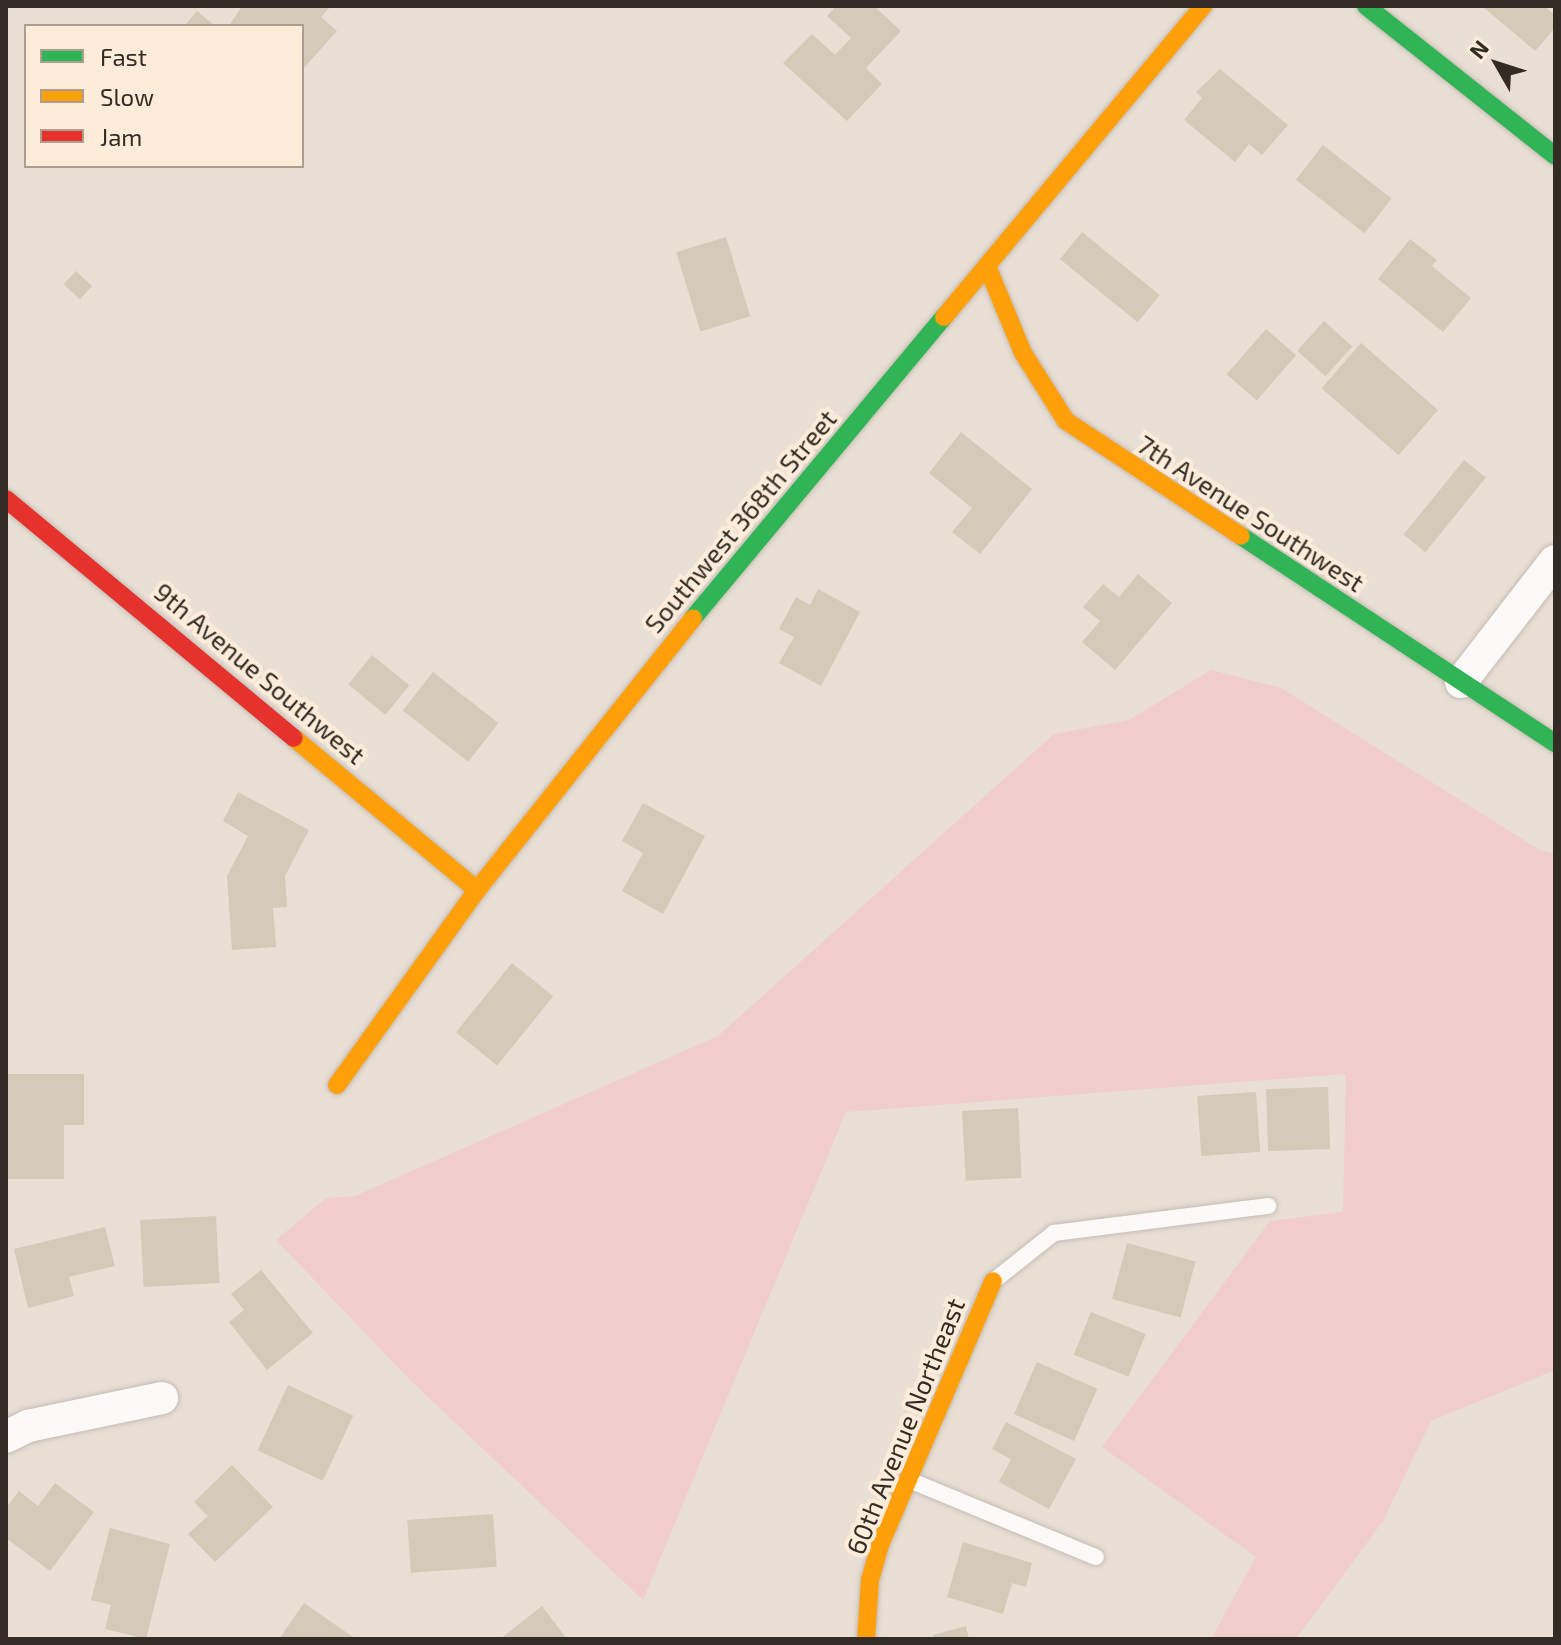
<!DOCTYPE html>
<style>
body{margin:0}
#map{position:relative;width:1561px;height:1645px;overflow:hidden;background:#e9dfd5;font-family:"Exo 2",sans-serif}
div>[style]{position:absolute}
.green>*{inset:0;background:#f1cecb}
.building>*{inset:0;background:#d3cab8;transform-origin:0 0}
.roads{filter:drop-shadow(0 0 2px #c4bcb4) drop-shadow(0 0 2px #c4bcb4)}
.lane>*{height:16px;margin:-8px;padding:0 8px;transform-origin:8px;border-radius:8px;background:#fcfaf9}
.street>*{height:32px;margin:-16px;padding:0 16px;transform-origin:16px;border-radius:16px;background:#fcfaf9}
.fast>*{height:18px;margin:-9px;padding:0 9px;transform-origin:9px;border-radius:9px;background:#30b455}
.slow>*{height:18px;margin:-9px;padding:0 9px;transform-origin:9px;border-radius:9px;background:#ff9f0a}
.jam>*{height:18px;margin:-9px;padding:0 9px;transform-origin:9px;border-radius:9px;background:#e5322d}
span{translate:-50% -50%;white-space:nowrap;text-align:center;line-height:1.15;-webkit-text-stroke:8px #feecda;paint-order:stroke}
.street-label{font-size:26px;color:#322c25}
.frame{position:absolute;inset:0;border:8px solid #322c25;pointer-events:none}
.legend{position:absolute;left:24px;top:24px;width:280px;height:144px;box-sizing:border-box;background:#feecda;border:2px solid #ac9f92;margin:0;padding:10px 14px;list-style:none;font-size:24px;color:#322c25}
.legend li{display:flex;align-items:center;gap:16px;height:40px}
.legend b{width:40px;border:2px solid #ac9f92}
.north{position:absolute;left:1457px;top:24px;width:80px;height:80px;-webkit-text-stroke:6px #feecda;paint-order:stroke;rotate:309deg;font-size:22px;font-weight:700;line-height:32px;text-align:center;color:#322c25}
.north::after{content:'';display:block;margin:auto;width:28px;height:36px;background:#322c25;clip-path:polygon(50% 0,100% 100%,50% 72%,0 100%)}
</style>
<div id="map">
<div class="green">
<div style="clip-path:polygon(1211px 670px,1281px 688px,1540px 850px,1555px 854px,1555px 1370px,1431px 1421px,1383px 1521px,1296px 1639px,1211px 1639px,1256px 1557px,1102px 1447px,1270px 1221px,1343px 1212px,1346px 1074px,846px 1112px,643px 1600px,411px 1381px,276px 1240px,326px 1198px,355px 1196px,718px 1036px,1054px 734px,1129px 720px)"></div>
</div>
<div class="building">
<div style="clip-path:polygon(242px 6px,331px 6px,321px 17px,337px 31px,302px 70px,302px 26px,229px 26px)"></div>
<div style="clip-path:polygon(836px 6px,874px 6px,901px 31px,866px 68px,882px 84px,847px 121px,783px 63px,812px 34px,835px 55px,851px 38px,827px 16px)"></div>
<div style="clip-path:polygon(1482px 6px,1544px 6px,1555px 15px,1555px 28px,1535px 51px)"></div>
<div style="clip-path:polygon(197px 11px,215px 26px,184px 26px)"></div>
<div style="clip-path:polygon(1220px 69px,1288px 125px,1262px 155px,1249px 144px,1235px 162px,1184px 120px,1202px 98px,1196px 92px)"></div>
<div style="left:1323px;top:145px;width:87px;height:44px;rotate:38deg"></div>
<div style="left:1082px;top:232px;width:100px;height:35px;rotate:39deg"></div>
<div style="left:726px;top:237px;width:83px;height:52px;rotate:73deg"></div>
<div style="clip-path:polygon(1410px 239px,1437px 260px,1432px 266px,1471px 298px,1443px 332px,1378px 279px)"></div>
<div style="left:76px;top:271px;width:22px;height:18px;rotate:43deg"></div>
<div style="left:1324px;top:321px;width:38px;height:40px;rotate:42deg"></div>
<div style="left:1266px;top:329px;width:40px;height:60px;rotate:41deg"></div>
<div style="left:1361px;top:343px;width:102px;height:60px;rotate:41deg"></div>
<div style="clip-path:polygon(961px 432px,1032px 489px,980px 554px,952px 532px,972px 508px,929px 473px)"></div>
<div style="left:1464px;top:460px;width:28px;height:96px;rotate:39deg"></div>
<div style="clip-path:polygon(1138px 574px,1172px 603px,1115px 670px,1082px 642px,1100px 621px,1083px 607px,1103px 584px,1119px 597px)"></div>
<div style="clip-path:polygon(818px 589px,860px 612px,821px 686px,779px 663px,794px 637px,779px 629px,796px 597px,810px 605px)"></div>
<div style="left:372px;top:655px;width:48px;height:38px;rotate:39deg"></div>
<div style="left:433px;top:672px;width:83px;height:49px;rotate:38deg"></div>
<div style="clip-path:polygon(238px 792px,309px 830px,285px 876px,287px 907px,273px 908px,276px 947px,232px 950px,227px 876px,248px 836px,223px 821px)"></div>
<div style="clip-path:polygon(643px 803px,705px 836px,663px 914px,622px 891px,643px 853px,622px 841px)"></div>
<div style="left:512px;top:963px;width:53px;height:89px;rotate:39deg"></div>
<div style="clip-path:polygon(7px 1074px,84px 1074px,84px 1125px,64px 1125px,64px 1179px,7px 1179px)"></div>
<div style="left:1328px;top:1087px;width:62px;height:62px;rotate:88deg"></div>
<div style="left:1256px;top:1092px;width:60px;height:59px;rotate:86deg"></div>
<div style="left:1018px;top:1108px;width:70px;height:56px;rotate:87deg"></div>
<div style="left:216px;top:1216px;width:67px;height:76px;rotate:87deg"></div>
<div style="clip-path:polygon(105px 1227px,115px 1266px,69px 1277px,74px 1296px,28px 1308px,14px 1249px)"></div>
<div style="left:1127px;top:1243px;width:71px;height:58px;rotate:15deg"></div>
<div style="clip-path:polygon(261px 1270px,313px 1333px,267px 1370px,229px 1322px,244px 1310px,231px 1294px)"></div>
<div style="left:1091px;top:1312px;width:59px;height:46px;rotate:22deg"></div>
<div style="left:1037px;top:1362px;width:66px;height:57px;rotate:24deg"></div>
<div style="left:288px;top:1385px;width:72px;height:72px;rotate:25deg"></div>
<div style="clip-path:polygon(1006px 1422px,1076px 1459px,1049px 1509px,999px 1482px,1011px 1459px,992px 1449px)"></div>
<div style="clip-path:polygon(232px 1465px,273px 1507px,215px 1562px,188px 1534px,208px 1516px,194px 1502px)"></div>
<div style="clip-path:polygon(55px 1483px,94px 1512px,50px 1571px,6px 1538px,6px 1508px,19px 1491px,38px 1506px)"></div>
<div style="left:493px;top:1514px;width:53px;height:86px;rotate:86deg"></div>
<div style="clip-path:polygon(110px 1528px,170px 1544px,146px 1639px,105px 1629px,111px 1605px,91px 1600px)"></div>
<div style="clip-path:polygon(963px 1542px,1032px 1563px,1026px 1587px,1012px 1583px,1003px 1614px,947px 1597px)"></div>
<div style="clip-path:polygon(304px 1603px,356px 1639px,279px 1639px)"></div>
<div style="clip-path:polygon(542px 1606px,567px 1639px,500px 1639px)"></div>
<div style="clip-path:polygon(966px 1626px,969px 1639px,934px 1639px,933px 1635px)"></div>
</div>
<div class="roads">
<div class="lane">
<div style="left:996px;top:1279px;width:74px;rotate:-38.4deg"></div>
<div style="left:1054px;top:1233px;width:216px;rotate:-7.2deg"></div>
<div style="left:909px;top:1480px;width:202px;rotate:22.4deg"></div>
</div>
<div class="street">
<div style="left:1461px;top:682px;width:153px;rotate:-52.2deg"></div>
<div style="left:6px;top:1437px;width:25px;rotate:-27deg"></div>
<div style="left:28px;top:1426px;width:137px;rotate:-11.8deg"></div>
</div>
<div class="fast">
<div style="left:1366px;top:6px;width:241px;rotate:38.4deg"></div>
<div style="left:1241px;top:536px;width:376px;rotate:33.4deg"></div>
<div style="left:693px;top:618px;width:392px;rotate:-50.2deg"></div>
</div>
<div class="slow">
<div style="left:987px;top:266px;width:94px;rotate:67.5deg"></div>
<div style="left:1023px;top:353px;width:80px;rotate:57.7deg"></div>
<div style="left:1066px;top:421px;width:209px;rotate:33.3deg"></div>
<div style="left:944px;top:317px;width:405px;rotate:-50.2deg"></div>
<div style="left:294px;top:738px;width:238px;rotate:39.7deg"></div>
<div style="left:337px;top:1085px;width:240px;rotate:-54.3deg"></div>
<div style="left:477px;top:890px;width:347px;rotate:-51.5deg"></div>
<div style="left:866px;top:1639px;width:59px;rotate:-86.1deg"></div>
<div style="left:870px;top:1580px;width:36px;rotate:-74deg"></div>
<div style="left:880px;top:1545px;width:287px;rotate:-66.8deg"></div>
</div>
<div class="jam">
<div style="left:6px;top:499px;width:374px;rotate:39.7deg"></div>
</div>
</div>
<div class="street-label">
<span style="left:1251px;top:513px;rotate:33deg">7th Avenue Southwest</span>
<span style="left:740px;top:521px;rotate:-50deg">Southwest 368th Street</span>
<span style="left:260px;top:673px;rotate:40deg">9th Avenue Southwest</span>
<span style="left:905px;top:1426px;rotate:-68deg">60th Avenue Northeast</span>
</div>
<div class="frame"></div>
<ul class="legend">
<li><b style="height:10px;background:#30b455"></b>Fast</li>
<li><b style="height:10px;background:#ff9f0a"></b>Slow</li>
<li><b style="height:10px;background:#e5322d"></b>Jam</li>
</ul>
<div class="north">N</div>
</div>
